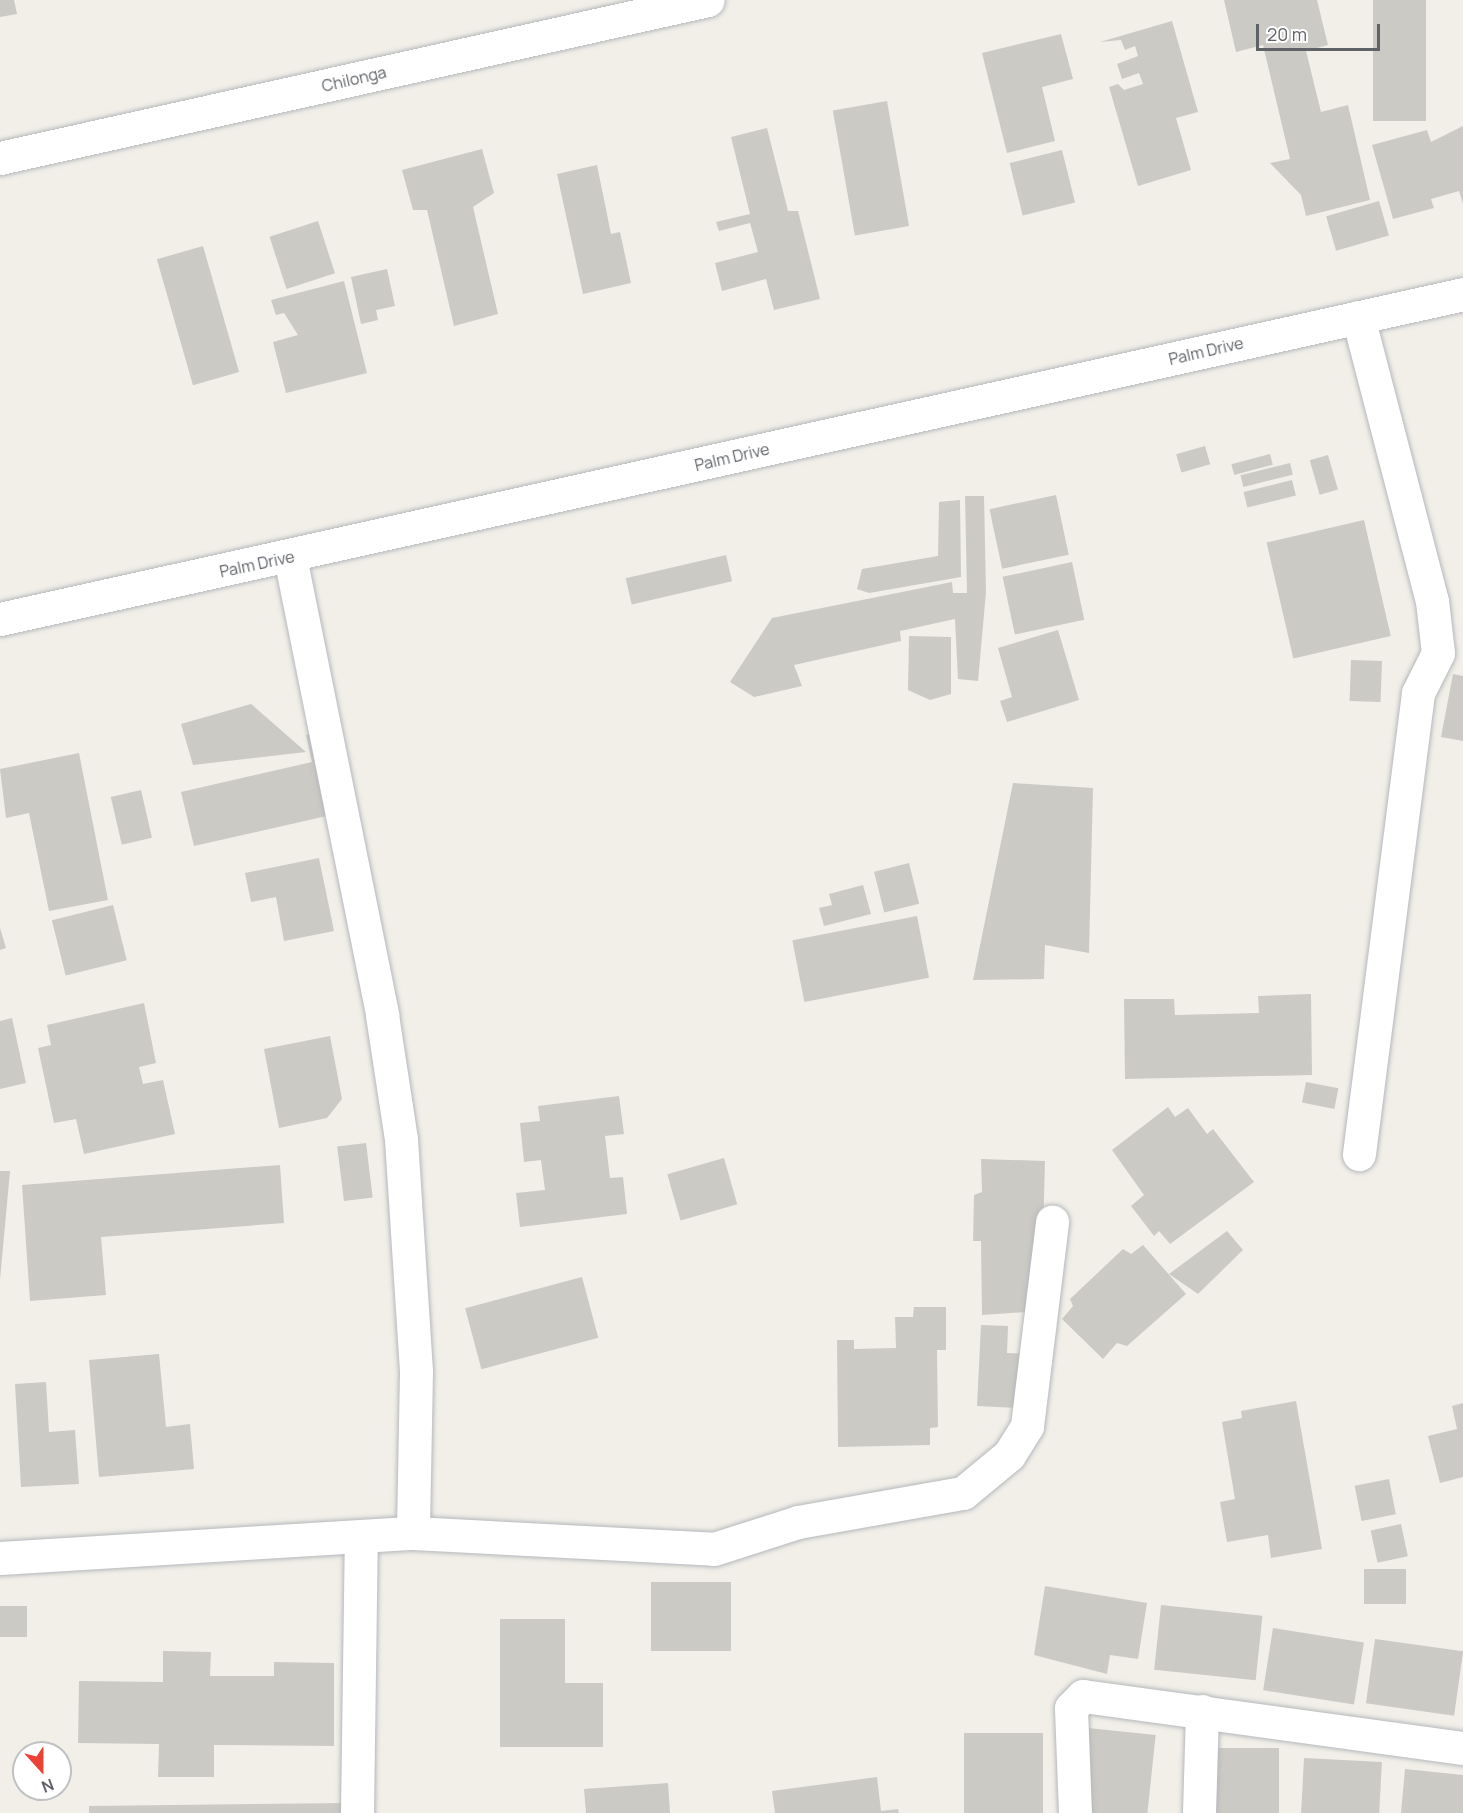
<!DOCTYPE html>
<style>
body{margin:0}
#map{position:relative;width:1463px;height:1813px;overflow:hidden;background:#f1efe8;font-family:Manrope,sans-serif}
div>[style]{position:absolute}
.building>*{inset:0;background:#cccac5;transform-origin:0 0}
.roads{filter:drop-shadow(0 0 2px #b5b8bc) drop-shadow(0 0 2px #b5b8bc)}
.minor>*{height:33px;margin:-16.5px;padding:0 16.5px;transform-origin:16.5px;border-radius:16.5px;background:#fff}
span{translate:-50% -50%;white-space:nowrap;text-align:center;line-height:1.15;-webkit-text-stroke:6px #fff;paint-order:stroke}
.street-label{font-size:16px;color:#5f6368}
.north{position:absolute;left:12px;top:1741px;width:60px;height:60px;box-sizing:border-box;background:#fff;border:2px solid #bfc1c3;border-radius:50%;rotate:159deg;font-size:16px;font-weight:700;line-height:24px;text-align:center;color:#5f6368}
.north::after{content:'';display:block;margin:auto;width:21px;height:27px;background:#ea4335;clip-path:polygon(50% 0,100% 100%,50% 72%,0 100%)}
.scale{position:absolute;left:1256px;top:24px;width:124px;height:27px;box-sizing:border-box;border:3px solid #5f6368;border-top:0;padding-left:8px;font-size:18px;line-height:21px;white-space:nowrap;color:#5f6368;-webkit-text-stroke:4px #fff;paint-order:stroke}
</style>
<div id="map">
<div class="building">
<div style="clip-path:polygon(0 0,14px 0,17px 14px,0 17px)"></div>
<div style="clip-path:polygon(1224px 0,1317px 0,1328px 45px,1306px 51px,1321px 112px,1348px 105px,1370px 200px,1306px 216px,1301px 195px,1270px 163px,1290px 159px,1263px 45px,1236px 52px)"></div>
<div style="left:1373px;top:0;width:53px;height:121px"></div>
<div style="clip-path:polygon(1172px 21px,1198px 112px,1176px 118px,1191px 170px,1138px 186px,1109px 87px,1118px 84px,1124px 90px,1143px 84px,1139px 73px,1122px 79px,1117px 64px,1138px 56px,1135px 46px,1125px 50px,1121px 40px,1100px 42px)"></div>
<div style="clip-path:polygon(1061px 34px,1073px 79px,1042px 87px,1055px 141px,1007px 153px,982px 53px)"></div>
<div style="left:887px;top:101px;width:127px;height:55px;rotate:80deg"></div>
<div style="clip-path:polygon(1463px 126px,1463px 204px,1459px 191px,1431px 199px,1434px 208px,1393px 219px,1372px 145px,1427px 130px,1431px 142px)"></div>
<div style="clip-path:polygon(767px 128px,788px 211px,798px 211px,820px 299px,774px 310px,766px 279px,722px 291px,715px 263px,758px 252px,750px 223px,719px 231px,716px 222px,750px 214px,731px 137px)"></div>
<div style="clip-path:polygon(482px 149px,494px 193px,473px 207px,498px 314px,454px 326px,427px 210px,413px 210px,402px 170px)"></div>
<div style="left:1062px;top:150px;width:54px;height:54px;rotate:76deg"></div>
<div style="clip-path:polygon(597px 165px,611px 234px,620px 232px,631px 283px,583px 294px,557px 174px)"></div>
<div style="left:1379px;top:201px;width:36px;height:55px;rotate:74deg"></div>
<div style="left:318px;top:221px;width:55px;height:51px;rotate:72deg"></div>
<div style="left:203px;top:246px;width:131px;height:48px;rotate:74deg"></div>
<div style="clip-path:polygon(387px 269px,395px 306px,376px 310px,378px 320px,361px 324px,351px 277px)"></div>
<div style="clip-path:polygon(344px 281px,367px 373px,286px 393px,273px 342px,298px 335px,284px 313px,276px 315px,271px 300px)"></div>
<div style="left:1205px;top:446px;width:19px;height:30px;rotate:74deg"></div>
<div style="left:1270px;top:454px;width:11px;height:40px;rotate:75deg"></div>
<div style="left:1328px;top:455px;width:36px;height:19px;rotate:74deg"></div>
<div style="left:1290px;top:463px;width:12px;height:51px;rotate:76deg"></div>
<div style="left:1292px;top:480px;width:16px;height:50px;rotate:76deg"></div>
<div style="left:1056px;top:495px;width:61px;height:68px;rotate:78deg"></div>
<div style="clip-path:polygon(965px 496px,984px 496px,986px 592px,978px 681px,958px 679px,955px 619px,900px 631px,901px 641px,794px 665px,802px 686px,754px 697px,730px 682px,772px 618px,952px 582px,953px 593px,967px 593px)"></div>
<div style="clip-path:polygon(960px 500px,961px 577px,869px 593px,857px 589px,862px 569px,938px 556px,939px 502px)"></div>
<div style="left:1364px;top:520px;width:119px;height:100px;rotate:77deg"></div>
<div style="left:726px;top:555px;width:27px;height:103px;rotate:77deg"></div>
<div style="left:1072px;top:562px;width:59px;height:71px;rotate:78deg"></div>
<div style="clip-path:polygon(1058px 630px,1079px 700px,1007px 722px,1000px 701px,1012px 697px,998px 648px)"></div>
<div style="clip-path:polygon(909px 636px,951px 637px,951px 694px,930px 700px,908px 690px)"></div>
<div style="left:1351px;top:660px;width:31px;height:41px;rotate:2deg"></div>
<div style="clip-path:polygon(1453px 674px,1463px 676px,1463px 741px,1441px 737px)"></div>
<div style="clip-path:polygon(251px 704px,306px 752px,193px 765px,181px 724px)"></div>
<div style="clip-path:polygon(334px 729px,353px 810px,194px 846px,181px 792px,312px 762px,306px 735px)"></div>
<div style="clip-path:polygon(79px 753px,108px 900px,49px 911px,29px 813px,6px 818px,0 769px)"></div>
<div style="clip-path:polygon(1013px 783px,1093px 788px,1089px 953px,1045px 945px,1044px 979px,973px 980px)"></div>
<div style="left:141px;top:790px;width:49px;height:31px;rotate:77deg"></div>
<div style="clip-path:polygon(319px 858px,334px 931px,284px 941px,276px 897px,251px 902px,245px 873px)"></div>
<div style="left:909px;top:863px;width:42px;height:36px;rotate:76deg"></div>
<div style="clip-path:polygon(863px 885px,871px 914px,824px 926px,819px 908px,832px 905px,829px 894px)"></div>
<div style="left:113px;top:905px;width:57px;height:63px;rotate:76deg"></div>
<div style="left:917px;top:916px;width:63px;height:127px;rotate:79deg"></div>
<div style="clip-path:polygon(0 928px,6px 948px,0 950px)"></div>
<div style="clip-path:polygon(1311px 994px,1312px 1075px,1125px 1079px,1124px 999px,1174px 999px,1175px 1015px,1259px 1013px,1258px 996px)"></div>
<div style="clip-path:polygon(144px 1003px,156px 1063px,139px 1067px,143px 1084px,163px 1080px,175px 1134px,84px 1154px,76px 1119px,54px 1123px,38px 1048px,51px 1045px,47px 1025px)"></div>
<div style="clip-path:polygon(12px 1018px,26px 1083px,0 1089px,0 1021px)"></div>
<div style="clip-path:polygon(330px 1036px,342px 1099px,327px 1118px,279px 1128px,264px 1049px)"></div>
<div style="left:1306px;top:1082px;width:33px;height:21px;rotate:11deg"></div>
<div style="clip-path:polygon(619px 1096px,624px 1134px,605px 1136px,610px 1178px,623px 1177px,627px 1214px,520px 1227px,516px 1193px,545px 1190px,541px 1160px,524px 1162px,520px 1123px,540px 1121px,538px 1106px)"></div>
<div style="clip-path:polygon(1168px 1107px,1175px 1117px,1188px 1108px,1207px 1134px,1213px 1129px,1254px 1182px,1170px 1244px,1159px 1231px,1154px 1236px,1131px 1206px,1144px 1195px,1112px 1150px)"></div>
<div style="left:366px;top:1143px;width:55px;height:29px;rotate:83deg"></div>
<div style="left:724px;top:1158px;width:48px;height:59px;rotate:74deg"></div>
<div style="clip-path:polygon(981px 1159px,1045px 1161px,1041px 1311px,982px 1315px,981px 1241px,973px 1241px,974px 1195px,982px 1192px)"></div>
<div style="clip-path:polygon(280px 1165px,284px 1223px,101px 1237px,106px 1295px,30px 1301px,22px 1185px)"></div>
<div style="clip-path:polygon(0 1171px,10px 1171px,0 1280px)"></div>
<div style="clip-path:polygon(1227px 1231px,1243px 1250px,1198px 1294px,1169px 1274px)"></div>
<div style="clip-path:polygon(1143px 1245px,1186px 1294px,1127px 1346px,1117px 1343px,1103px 1359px,1062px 1319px,1073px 1306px,1070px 1299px,1123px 1249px,1131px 1254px)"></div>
<div style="left:582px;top:1277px;width:63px;height:121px;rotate:75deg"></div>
<div style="clip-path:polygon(914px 1307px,946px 1307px,946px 1350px,937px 1350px,938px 1427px,930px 1428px,930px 1445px,838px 1447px,837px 1340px,854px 1340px,854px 1349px,896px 1348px,895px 1317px,913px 1317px)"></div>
<div style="clip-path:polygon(981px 1325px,1008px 1326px,1007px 1353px,1036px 1354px,1040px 1409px,977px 1406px)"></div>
<div style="clip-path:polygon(159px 1354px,166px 1427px,190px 1424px,194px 1469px,99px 1477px,89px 1360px)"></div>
<div style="clip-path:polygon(46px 1382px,49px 1432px,75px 1430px,79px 1484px,21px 1487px,15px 1384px)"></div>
<div style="clip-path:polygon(1296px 1401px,1322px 1549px,1271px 1558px,1268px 1535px,1227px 1542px,1220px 1502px,1235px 1499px,1222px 1422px,1242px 1418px,1241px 1411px)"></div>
<div style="clip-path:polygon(1463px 1403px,1463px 1477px,1440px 1483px,1428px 1436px,1457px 1429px,1452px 1406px)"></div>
<div style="left:1389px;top:1479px;width:36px;height:35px;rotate:79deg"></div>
<div style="left:1401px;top:1524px;width:33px;height:31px;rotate:78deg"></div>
<div style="left:1406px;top:1569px;width:35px;height:42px;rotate:90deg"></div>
<div style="left:651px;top:1582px;width:80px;height:69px"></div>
<div style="clip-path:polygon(1045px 1586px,1147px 1603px,1138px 1659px,1110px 1655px,1107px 1674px,1034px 1655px)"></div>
<div style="left:1161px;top:1605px;width:102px;height:65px;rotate:6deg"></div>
<div style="left:0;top:1606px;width:27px;height:31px"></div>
<div style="clip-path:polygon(500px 1619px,565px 1619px,565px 1683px,603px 1683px,603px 1747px,500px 1747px)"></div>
<div style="left:1273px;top:1628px;width:92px;height:63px;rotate:9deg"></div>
<div style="left:1375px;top:1639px;width:89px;height:65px;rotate:8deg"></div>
<div style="clip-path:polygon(163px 1651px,211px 1652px,210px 1676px,274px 1676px,274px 1662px,334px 1663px,334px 1746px,214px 1745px,214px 1777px,158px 1777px,159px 1744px,78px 1743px,79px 1681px,163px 1682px)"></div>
<div style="left:1088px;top:1728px;width:68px;height:85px;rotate:6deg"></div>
<div style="left:964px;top:1733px;width:79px;height:80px"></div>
<div style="left:1212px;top:1748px;width:67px;height:65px"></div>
<div style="left:1304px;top:1758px;width:78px;height:55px;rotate:3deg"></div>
<div style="clip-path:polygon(1405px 1769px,1463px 1775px,1463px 1813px,1401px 1813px)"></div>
<div style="clip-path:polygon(877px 1777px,881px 1811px,898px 1809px,899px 1813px,775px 1813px,772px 1791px)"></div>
<div style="clip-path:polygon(668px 1783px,670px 1813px,586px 1813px,584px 1789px)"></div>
<div style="clip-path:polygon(347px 1803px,347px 1813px,89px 1813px,89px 1806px)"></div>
</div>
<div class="roads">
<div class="minor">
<div style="left:0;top:158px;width:725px;rotate:-12.58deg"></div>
<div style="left:1358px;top:317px;width:293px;rotate:75.4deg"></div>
<div style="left:1432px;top:601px;width:52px;rotate:83.4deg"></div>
<div style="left:1438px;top:653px;width:45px;rotate:116.6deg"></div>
<div style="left:1418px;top:693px;width:465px;rotate:97.3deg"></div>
<div style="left:290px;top:557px;width:467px;rotate:78.6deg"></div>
<div style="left:382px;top:1015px;width:125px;rotate:81.3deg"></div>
<div style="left:401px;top:1139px;width:233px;rotate:86.3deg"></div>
<div style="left:416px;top:1372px;width:161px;rotate:91.1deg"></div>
<div style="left:0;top:619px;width:1499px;rotate:-12.52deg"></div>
<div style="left:0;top:1558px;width:414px;rotate:-3.5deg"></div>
<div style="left:413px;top:1533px;width:301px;rotate:3deg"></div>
<div style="left:714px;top:1549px;width:88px;rotate:-17.8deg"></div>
<div style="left:798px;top:1522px;width:168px;rotate:-10deg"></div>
<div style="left:963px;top:1493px;width:60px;rotate:-39.6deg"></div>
<div style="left:1009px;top:1455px;width:34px;rotate:-58deg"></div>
<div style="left:1027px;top:1426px;width:206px;rotate:-83deg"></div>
<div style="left:357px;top:1813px;width:277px;rotate:-89.2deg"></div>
<div style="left:1075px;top:1813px;width:105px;rotate:-92.2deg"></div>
<div style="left:1071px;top:1708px;width:17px;rotate:-45deg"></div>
<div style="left:1083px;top:1696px;width:384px;rotate:7.8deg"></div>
<div style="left:1199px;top:1813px;width:102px;rotate:-88.3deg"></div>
</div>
</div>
<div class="street-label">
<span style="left:354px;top:79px;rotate:-13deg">Chilonga</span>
<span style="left:1206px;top:351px;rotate:-13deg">Palm Drive</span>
<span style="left:732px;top:457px;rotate:-13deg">Palm Drive</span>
<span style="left:257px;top:564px;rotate:-12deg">Palm Drive</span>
</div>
<div class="north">N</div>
<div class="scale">20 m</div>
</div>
